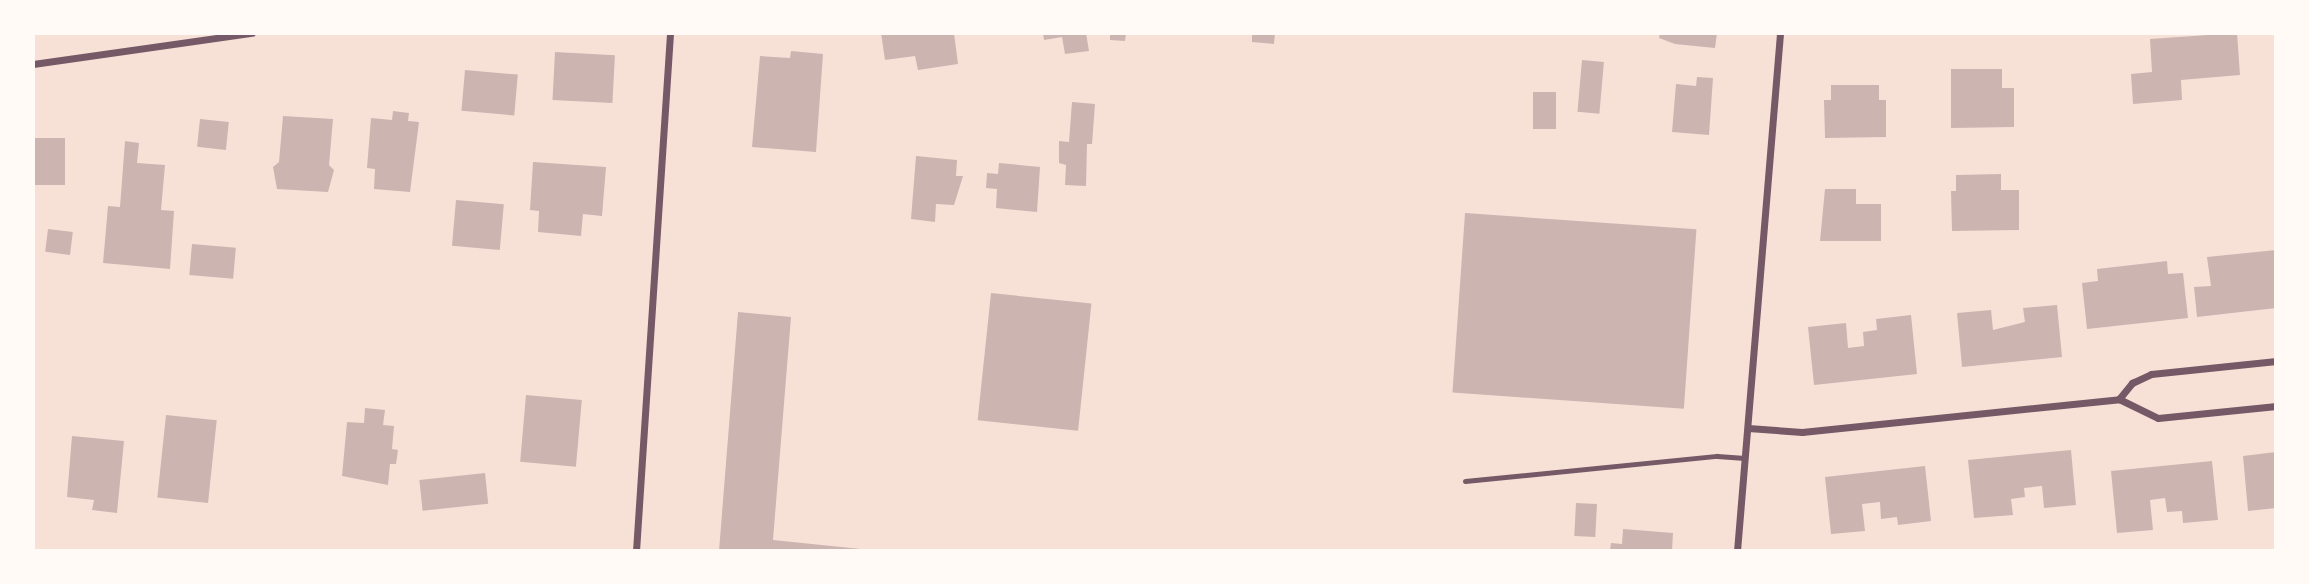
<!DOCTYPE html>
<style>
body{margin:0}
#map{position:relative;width:2309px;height:584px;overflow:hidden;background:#f7e1d7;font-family:"Crimson Pro",serif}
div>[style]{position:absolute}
.building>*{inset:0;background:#ccb4b1;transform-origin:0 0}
.service>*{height:5px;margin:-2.5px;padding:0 2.5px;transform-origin:2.5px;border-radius:2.5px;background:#755966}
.minor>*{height:7px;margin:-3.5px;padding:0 3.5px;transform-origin:3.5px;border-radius:3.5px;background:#755966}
span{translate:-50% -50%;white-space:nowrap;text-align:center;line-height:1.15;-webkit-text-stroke:6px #fffaf5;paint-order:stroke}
.frame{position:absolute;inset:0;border:35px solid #fffaf5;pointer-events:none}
</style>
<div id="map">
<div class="building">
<div style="clip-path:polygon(881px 33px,954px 33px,958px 64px,918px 70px,915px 56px,885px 60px)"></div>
<div style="clip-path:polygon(1043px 33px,1086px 33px,1089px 51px,1065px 54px,1062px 37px,1044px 40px)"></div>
<div style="clip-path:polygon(1110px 33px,1126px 33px,1125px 41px,1110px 40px)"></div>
<div style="clip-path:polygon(1252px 33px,1275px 33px,1274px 44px,1252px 42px)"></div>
<div style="clip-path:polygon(1660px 33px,1717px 33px,1715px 48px,1675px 44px,1659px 38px)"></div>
<div style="clip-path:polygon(2237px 33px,2240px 75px,2181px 80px,2182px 100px,2133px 104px,2131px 74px,2152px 72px,2150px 39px)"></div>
<div style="clip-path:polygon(791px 51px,823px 54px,816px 152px,752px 147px,760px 56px,790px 58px)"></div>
<div style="left:555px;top:52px;width:60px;height:48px;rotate:3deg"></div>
<div style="left:1582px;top:60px;width:22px;height:52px;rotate:5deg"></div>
<div style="clip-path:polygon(1951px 69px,2002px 69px,2002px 88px,2014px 88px,2014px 127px,1951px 128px)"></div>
<div style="left:465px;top:70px;width:53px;height:41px;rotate:5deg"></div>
<div style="clip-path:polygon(1697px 77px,1713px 78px,1709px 135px,1672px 132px,1676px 84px,1696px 86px)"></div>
<div style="clip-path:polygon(1831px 85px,1879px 85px,1879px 100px,1886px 100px,1886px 137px,1825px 138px,1824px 100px,1831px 100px)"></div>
<div style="left:1533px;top:92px;width:23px;height:37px"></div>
<div style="clip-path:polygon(1072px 102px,1095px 104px,1092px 144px,1087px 144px,1086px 186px,1065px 185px,1066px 165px,1059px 163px,1059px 141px,1069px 142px)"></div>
<div style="clip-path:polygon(393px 111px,409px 113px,408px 121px,419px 122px,410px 192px,374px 189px,375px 169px,367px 168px,371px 118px,392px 120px)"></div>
<div style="clip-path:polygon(283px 116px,333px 119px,329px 165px,334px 170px,328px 192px,277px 189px,273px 167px,279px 162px)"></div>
<div style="left:200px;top:119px;width:29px;height:28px;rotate:6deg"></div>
<div style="left:33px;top:138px;width:32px;height:47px"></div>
<div style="clip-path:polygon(125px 141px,139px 143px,137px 163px,165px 165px,161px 210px,174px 211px,170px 269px,103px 263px,108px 206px,120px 207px)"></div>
<div style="clip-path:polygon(916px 156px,957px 160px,956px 176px,963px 176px,954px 205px,936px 204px,935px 222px,911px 219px)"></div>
<div style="clip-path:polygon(533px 162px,606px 167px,602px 216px,583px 214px,581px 236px,538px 232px,539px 211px,530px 210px)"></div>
<div style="clip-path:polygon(999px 163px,1040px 167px,1037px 212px,996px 208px,997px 189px,986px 188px,987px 173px,998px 174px)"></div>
<div style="clip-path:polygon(2001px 174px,2001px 190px,2019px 190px,2019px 230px,1952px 231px,1951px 191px,1956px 191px,1956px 175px)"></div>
<div style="clip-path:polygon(1825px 189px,1856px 189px,1856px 204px,1881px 204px,1881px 241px,1820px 241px)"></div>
<div style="left:456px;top:200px;width:48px;height:46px;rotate:5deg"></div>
<div style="left:1465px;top:213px;width:232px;height:180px;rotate:4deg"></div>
<div style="left:48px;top:229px;width:25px;height:23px;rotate:7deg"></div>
<div style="left:192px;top:244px;width:44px;height:31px;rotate:5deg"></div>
<div style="clip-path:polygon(2276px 250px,2276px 308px,2197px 317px,2194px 287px,2211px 286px,2207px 257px)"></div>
<div style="clip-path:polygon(2167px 261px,2168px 274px,2183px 273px,2188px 318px,2087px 329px,2082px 283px,2098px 281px,2097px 269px)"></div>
<div style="left:991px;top:293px;width:101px;height:128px;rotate:6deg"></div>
<div style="clip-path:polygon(2057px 305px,2062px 357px,1962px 367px,1957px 313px,1991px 310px,1993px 330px,2025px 322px,2023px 308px)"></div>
<div style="clip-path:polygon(738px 312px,791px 317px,773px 540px,880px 551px,719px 551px)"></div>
<div style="clip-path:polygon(1911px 315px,1917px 374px,1814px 385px,1808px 327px,1846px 323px,1848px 348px,1864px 346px,1863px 332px,1877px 330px,1876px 319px)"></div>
<div style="left:526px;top:395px;width:56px;height:67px;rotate:5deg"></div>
<div style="clip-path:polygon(365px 408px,385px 410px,383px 425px,394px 426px,392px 449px,398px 450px,396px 464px,390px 464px,388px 485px,342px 476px,347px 422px,364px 423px)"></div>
<div style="left:166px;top:415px;width:51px;height:83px;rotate:6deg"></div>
<div style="clip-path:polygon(72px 436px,124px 441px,117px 513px,92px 510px,94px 500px,67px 497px)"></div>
<div style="clip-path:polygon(2071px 450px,2076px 505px,2044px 508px,2042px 486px,2024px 488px,2025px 497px,2011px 499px,2013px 515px,1974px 518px,1968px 460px)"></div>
<div style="clip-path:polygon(2276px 452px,2276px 508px,2248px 511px,2243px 456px)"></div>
<div style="clip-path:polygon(2212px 461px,2218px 520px,2183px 523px,2182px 511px,2167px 512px,2165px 498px,2150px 500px,2153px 530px,2117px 533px,2111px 471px)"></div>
<div style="clip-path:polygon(1925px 466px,1931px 521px,1898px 525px,1897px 517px,1881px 519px,1880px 502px,1862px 504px,1865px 531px,1831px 534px,1825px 477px)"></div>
<div style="left:485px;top:473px;width:31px;height:66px;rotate:84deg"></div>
<div style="left:1576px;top:503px;width:21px;height:33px;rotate:3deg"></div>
<div style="clip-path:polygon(1623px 529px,1673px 533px,1672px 551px,1610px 551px,1611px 543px,1622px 544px)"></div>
</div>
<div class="service">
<div style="left:1465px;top:481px;width:253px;rotate:-5.7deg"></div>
<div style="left:1717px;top:456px;width:28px;rotate:4deg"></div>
</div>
<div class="minor">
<div style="left:33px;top:64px;width:221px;rotate:-8.1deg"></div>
<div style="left:2119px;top:399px;width:43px;rotate:26deg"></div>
<div style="left:2158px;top:418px;width:119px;rotate:-5.8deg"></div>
<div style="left:1748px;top:428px;width:54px;rotate:4.2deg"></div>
<div style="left:1802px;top:432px;width:319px;rotate:-5.9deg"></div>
<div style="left:2119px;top:399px;width:21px;rotate:-51deg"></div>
<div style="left:2132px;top:383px;width:21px;rotate:-25deg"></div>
<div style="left:2151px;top:374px;width:126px;rotate:-5.9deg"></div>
<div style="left:636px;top:551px;width:519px;rotate:-86.24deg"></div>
<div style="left:1737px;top:551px;width:520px;rotate:-85.25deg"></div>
</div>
<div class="frame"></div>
</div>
